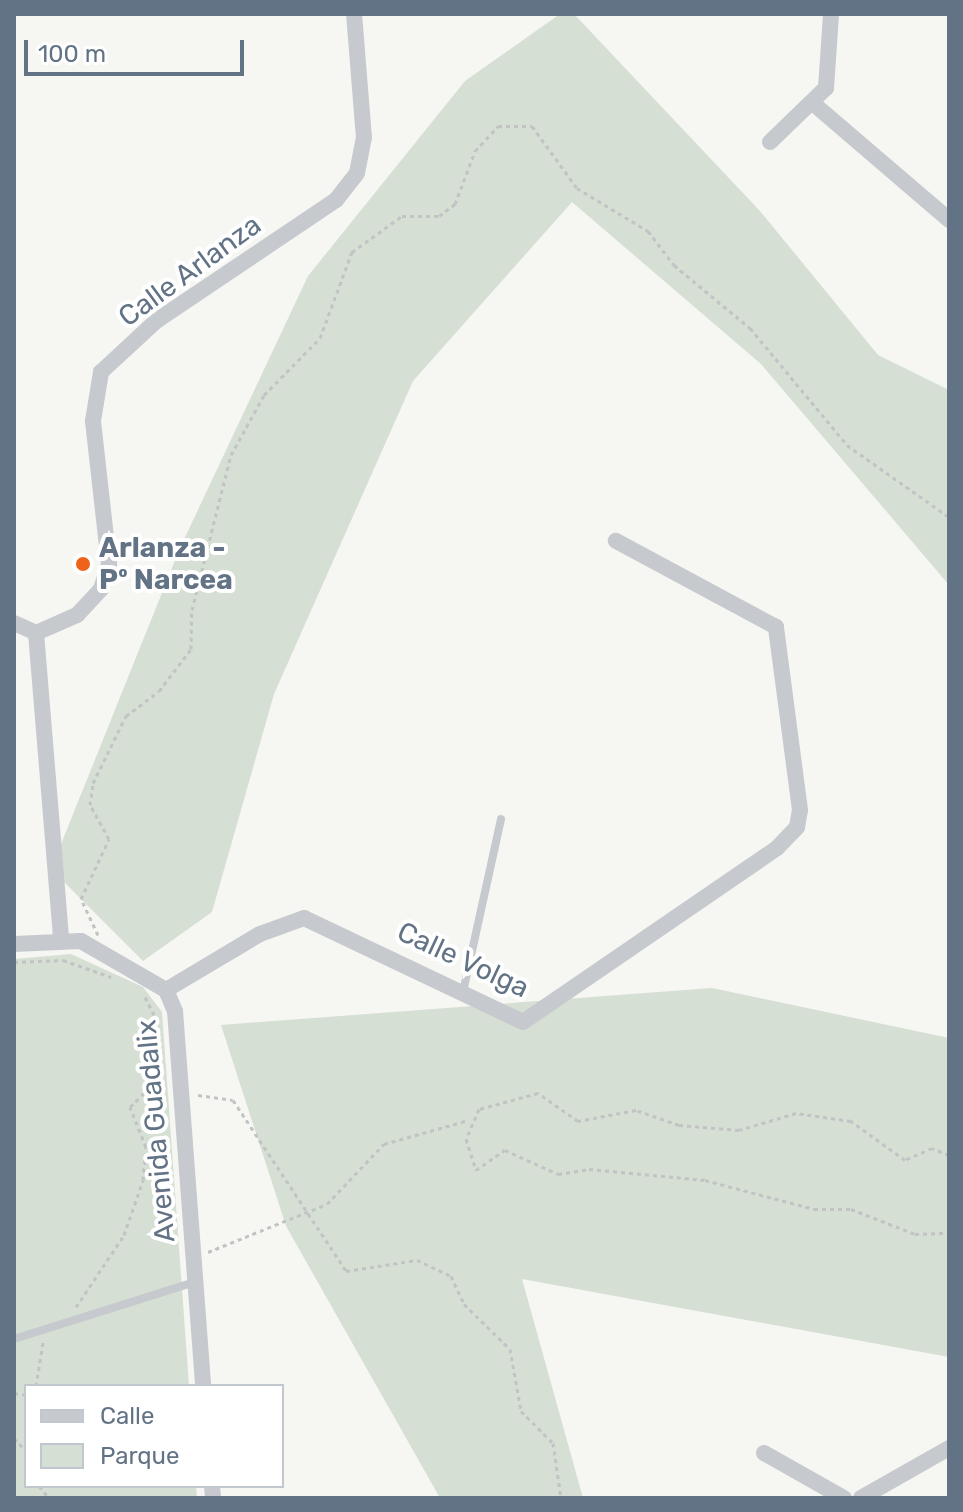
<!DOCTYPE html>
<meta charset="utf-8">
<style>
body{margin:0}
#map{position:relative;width:963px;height:1512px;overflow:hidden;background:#f6f6f3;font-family:Rubik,sans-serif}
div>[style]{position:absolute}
.green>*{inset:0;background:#d6dfd3}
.path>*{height:3px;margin-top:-1.5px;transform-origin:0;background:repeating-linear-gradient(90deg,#c2c3c5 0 4px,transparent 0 8px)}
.lane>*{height:8px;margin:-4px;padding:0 4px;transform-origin:4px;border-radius:4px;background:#c6c9cd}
.street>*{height:16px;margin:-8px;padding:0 8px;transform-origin:8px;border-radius:8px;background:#c6c9cd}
.dots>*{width:22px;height:22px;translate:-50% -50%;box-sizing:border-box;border:4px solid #fff;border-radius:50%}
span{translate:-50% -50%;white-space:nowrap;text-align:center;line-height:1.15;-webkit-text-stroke:8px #fff;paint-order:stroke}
.street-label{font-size:28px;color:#637386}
.poi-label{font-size:28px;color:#637386;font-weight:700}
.left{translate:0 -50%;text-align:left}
.frame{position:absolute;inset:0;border:16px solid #637386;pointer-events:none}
.legend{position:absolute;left:24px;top:1384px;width:260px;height:104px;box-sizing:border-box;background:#fff;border:2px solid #c1c7cf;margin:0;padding:10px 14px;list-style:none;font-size:24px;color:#637386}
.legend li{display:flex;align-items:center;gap:16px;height:40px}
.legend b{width:40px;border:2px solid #c1c7cf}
.scale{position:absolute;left:24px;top:40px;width:220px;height:36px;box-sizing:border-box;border:4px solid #637386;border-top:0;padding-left:10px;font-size:24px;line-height:28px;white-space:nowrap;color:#637386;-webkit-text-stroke:6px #fff;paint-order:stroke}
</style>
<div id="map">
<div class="green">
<div style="clip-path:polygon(560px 14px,574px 14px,760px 211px,878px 355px,949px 390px,949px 585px,761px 364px,572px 202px,413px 381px,274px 694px,212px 912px,143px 961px,51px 869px,180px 548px,308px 276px,465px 81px)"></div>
<div style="clip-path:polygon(71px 954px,143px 987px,162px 1012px,189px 1386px,26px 1386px,26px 1486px,196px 1486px,197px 1498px,14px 1498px,14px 959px)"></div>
<div style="clip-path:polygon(712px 988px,949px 1038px,949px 1357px,522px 1279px,583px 1498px,440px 1498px,286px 1226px,221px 1025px)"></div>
</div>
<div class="path">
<div style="left:98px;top:935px;width:40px;rotate:-115deg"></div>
<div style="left:81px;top:899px;width:66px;rotate:-65deg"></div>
<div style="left:109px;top:839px;width:39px;rotate:-119deg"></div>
<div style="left:90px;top:805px;width:22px;rotate:-82deg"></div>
<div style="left:93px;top:783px;width:75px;rotate:-63.8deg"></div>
<div style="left:126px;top:716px;width:41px;rotate:-37.1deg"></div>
<div style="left:159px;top:691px;width:53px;rotate:-52.7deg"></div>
<div style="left:191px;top:649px;width:39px;rotate:-89deg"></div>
<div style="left:192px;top:610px;width:160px;rotate:-75.9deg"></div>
<div style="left:231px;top:455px;width:68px;rotate:-61.2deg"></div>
<div style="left:264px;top:395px;width:80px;rotate:-45.5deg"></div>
<div style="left:320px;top:338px;width:92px;rotate:-69.6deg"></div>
<div style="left:352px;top:252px;width:62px;rotate:-35.8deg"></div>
<div style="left:402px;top:216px;width:37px"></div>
<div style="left:439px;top:216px;width:20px;rotate:-37deg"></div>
<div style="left:455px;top:204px;width:57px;rotate:-69.3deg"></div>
<div style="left:475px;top:151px;width:34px;rotate:-47deg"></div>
<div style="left:498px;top:126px;width:34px"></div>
<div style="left:532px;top:126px;width:77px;rotate:54deg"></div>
<div style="left:577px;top:188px;width:83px;rotate:31.2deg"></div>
<div style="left:648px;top:231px;width:43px;rotate:52.6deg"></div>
<div style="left:674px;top:265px;width:99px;rotate:39.7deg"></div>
<div style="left:750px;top:328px;width:152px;rotate:50.3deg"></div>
<div style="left:847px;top:445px;width:125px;rotate:35.2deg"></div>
<div style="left:14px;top:962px;width:49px;rotate:-2.3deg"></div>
<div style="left:63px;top:960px;width:51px;rotate:19.5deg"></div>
<div style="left:145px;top:997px;width:25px;rotate:63deg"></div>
<div style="left:156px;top:1019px;width:67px;rotate:86.6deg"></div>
<div style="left:198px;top:1095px;width:35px;rotate:8deg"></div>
<div style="left:233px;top:1100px;width:205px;rotate:56.5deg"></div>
<div style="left:346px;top:1271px;width:72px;rotate:-8.8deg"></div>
<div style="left:417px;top:1260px;width:38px;rotate:25deg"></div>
<div style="left:451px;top:1276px;width:31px;rotate:65deg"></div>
<div style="left:464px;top:1304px;width:64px;rotate:44.4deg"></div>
<div style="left:510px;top:1349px;width:63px;rotate:79.9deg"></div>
<div style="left:521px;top:1411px;width:45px;rotate:45deg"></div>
<div style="left:553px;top:1443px;width:56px;rotate:81.7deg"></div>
<div style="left:949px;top:1155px;width:18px;rotate:-158deg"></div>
<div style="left:932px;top:1148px;width:30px;rotate:156deg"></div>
<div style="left:905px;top:1160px;width:67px;rotate:-144.2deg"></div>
<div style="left:851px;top:1121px;width:56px;rotate:-171.7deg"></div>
<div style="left:796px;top:1113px;width:59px;rotate:163.4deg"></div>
<div style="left:739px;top:1130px;width:60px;rotate:-175.2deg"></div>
<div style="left:679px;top:1125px;width:46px;rotate:-160.8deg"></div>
<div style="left:636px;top:1110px;width:59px;rotate:169.3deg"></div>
<div style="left:578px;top:1121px;width:49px;rotate:-145deg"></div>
<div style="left:538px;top:1093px;width:61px;rotate:164.8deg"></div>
<div style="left:479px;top:1109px;width:33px;rotate:113deg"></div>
<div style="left:466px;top:1139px;width:33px;rotate:72deg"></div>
<div style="left:476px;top:1170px;width:35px;rotate:-35deg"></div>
<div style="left:505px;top:1150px;width:58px;rotate:24.4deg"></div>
<div style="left:558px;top:1174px;width:31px;rotate:-9deg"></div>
<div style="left:589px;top:1169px;width:117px;rotate:5.4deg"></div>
<div style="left:705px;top:1180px;width:113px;rotate:14.9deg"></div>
<div style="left:814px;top:1209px;width:37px"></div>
<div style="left:851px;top:1209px;width:69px;rotate:21.3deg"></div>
<div style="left:915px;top:1234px;width:34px;rotate:-2deg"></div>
<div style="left:208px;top:1252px;width:128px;rotate:-22deg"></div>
<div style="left:327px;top:1204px;width:83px;rotate:-46.5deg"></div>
<div style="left:384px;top:1144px;width:88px;rotate:-15.8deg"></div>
<div style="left:76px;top:1307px;width:87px;rotate:-56.3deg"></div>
<div style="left:124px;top:1235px;width:58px;rotate:-70.9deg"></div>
<div style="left:143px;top:1180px;width:33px;rotate:-85deg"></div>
<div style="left:146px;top:1147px;width:43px;rotate:-111.8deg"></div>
<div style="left:130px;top:1107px;width:30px;rotate:-45deg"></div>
<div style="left:151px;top:1086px;width:16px;rotate:7deg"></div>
<div style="left:36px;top:1386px;width:44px;rotate:-80.8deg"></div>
<div style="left:14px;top:1393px;width:12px;rotate:9deg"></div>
<div style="left:14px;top:1438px;width:18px;rotate:47deg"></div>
<div style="left:39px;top:1486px;width:16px;rotate:50deg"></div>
</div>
<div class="lane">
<div style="left:463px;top:992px;width:177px;rotate:-77.6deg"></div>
<div style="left:14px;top:1339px;width:190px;rotate:-17.5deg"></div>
</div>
<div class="street">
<div style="left:815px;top:105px;width:177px;rotate:40.6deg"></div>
<div style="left:770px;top:142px;width:78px;rotate:-44deg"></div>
<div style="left:826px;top:88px;width:74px;rotate:-86.1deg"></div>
<div style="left:14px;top:623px;width:24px;rotate:24deg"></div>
<div style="left:36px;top:633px;width:45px;rotate:-23.7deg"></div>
<div style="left:77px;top:615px;width:35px;rotate:-47deg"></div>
<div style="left:101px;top:589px;width:26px;rotate:-72deg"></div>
<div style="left:109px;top:564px;width:144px;rotate:-96.4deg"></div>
<div style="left:93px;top:421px;width:50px;rotate:-80.7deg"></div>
<div style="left:101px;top:372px;width:75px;rotate:-42.8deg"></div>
<div style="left:156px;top:321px;width:217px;rotate:-33.9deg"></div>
<div style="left:336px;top:200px;width:34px;rotate:-52deg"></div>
<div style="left:357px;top:173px;width:36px;rotate:-79deg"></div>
<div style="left:364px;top:138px;width:124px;rotate:-94.6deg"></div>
<div style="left:36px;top:633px;width:307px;rotate:85.3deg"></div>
<div style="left:14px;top:944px;width:67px;rotate:-2.6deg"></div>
<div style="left:81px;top:941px;width:98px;rotate:30deg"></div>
<div style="left:166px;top:990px;width:23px;rotate:67deg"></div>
<div style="left:175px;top:1011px;width:376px;rotate:85.7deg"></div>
<div style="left:166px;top:990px;width:109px;rotate:-30.8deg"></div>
<div style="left:260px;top:934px;width:47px;rotate:-20deg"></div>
<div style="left:304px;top:918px;width:242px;rotate:25.4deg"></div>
<div style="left:523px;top:1022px;width:308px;rotate:-34.4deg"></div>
<div style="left:777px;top:848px;width:29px;rotate:-46deg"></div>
<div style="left:797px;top:827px;width:17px;rotate:-80deg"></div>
<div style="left:800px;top:810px;width:185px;rotate:-97.5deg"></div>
<div style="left:776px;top:627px;width:182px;rotate:-151.7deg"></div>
<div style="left:764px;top:1453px;width:92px;rotate:29.4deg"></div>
<div style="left:212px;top:1486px;width:12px;rotate:85deg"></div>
<div style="left:861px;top:1498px;width:101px;rotate:-29.6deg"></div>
</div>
<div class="dots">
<div style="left:83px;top:564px;background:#ef621a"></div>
</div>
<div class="street-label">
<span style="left:190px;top:271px;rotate:-36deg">Calle Arlanza</span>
<span style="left:463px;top:960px;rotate:25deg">Calle Volga</span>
<span style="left:156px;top:1131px;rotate:-95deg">Avenida Guadalix</span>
</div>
<div class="poi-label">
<span class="left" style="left:99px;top:564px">Arlanza -<br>Pº Narcea</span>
</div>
<div class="frame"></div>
<ul class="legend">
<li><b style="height:10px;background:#c6c9cd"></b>Calle</li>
<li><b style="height:22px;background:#d6dfd3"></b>Parque</li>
</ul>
<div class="scale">100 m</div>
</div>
